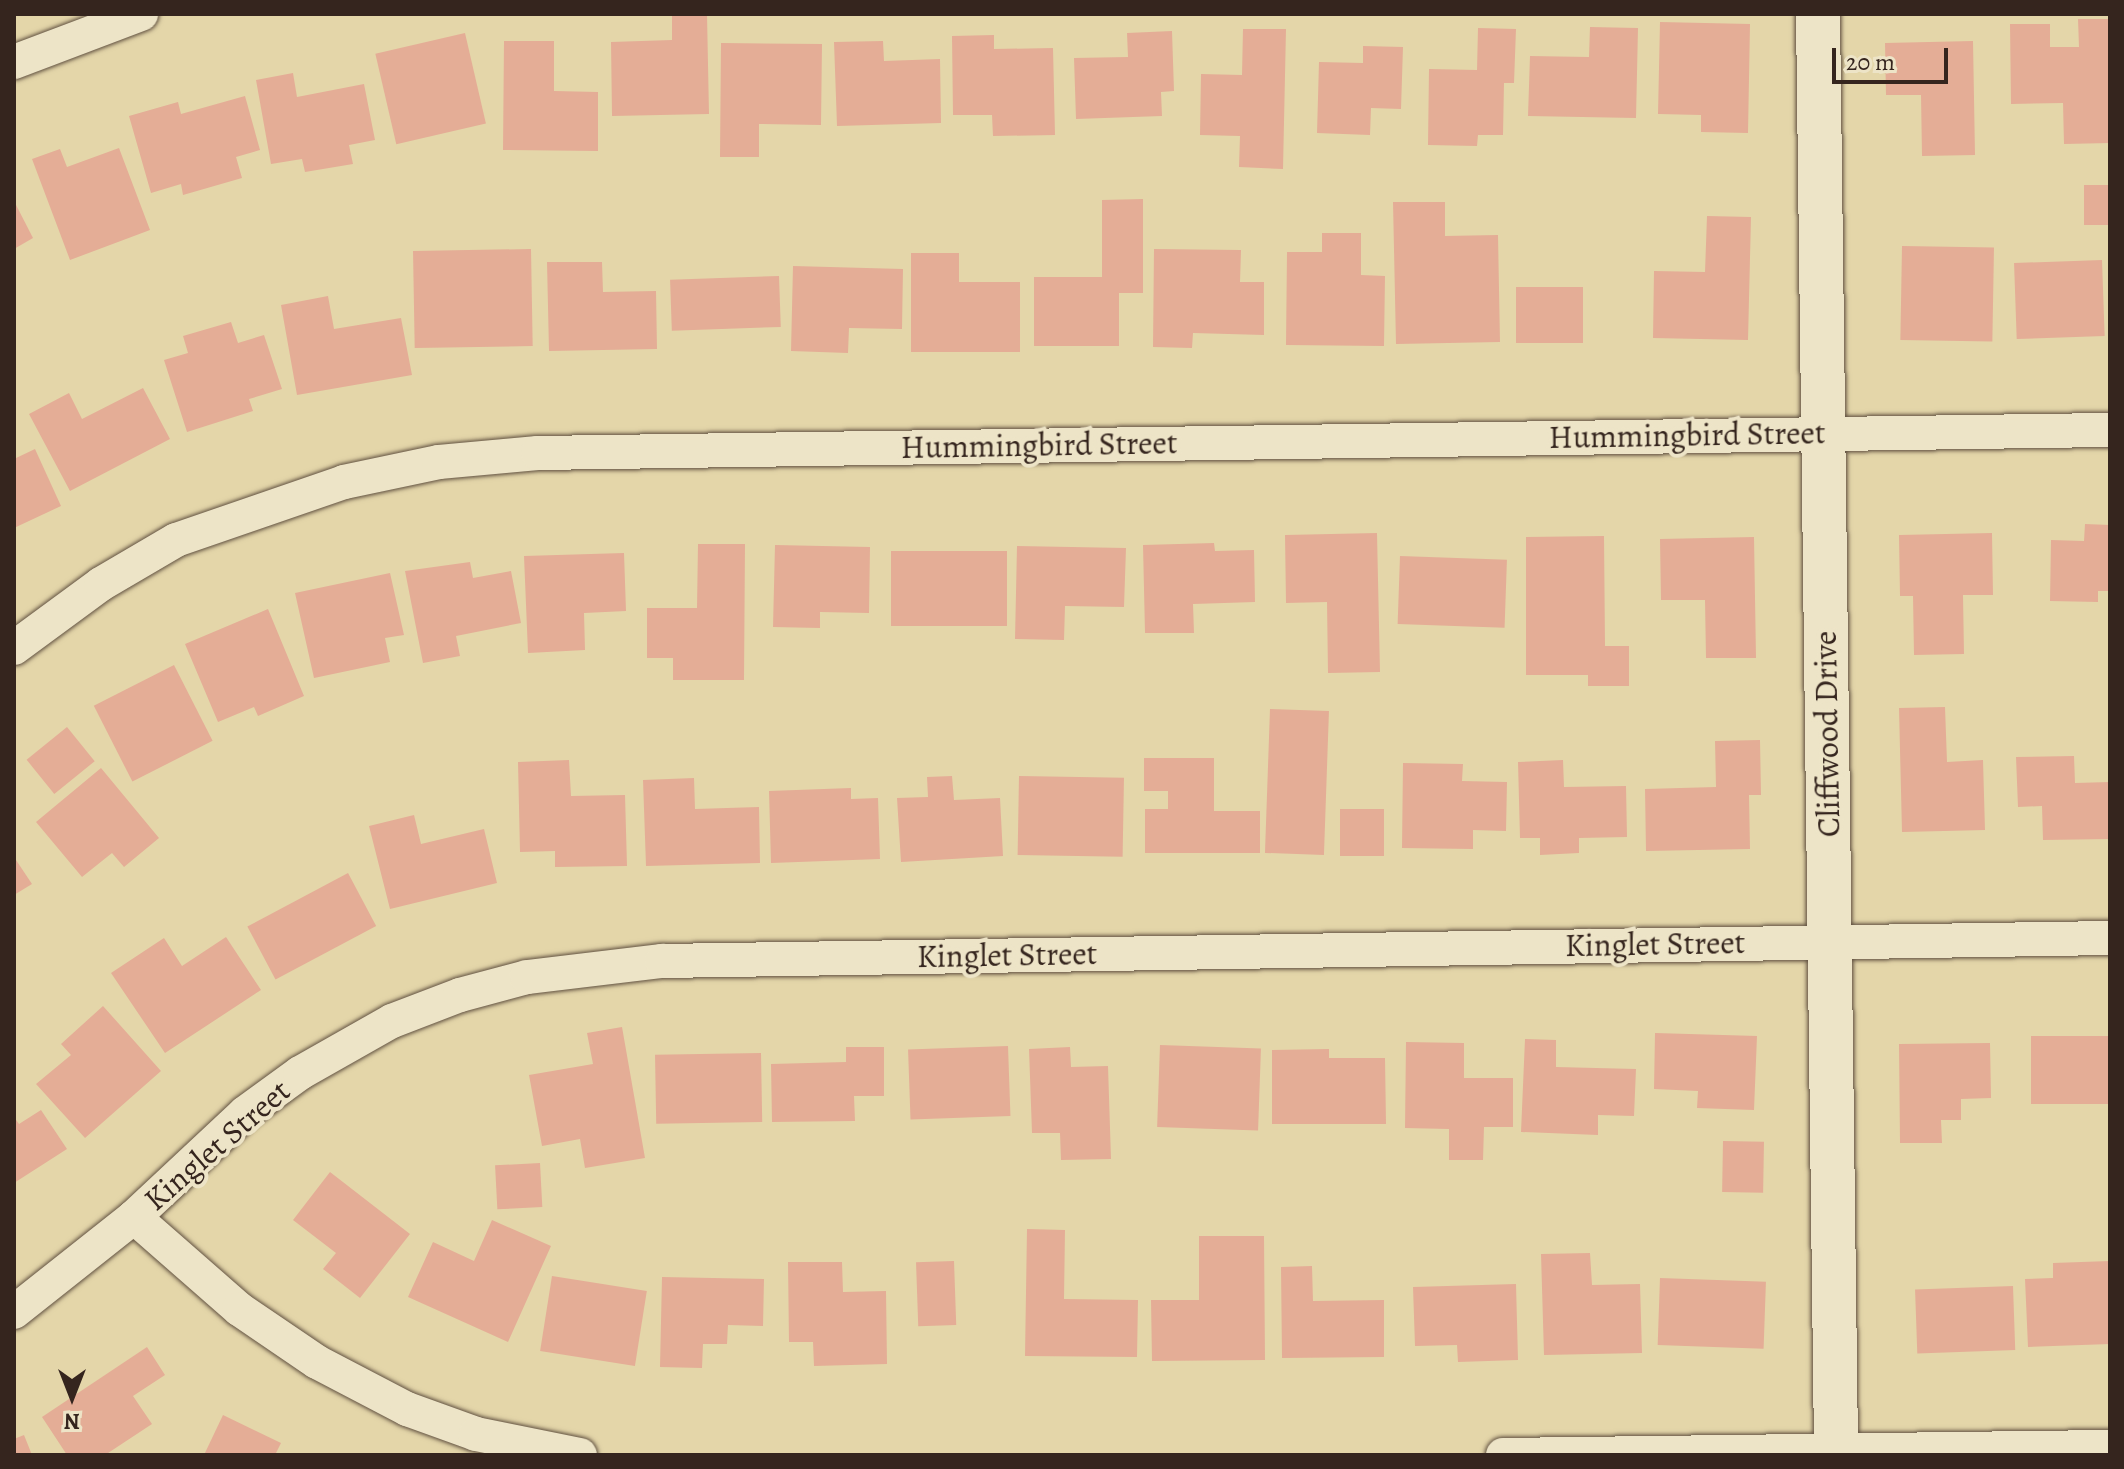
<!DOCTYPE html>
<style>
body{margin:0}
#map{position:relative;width:2124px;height:1469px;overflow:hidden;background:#e4d6a9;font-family:Alegreya,serif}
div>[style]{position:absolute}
.building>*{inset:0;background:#e4ad96;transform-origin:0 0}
.roads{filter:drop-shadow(0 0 2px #615141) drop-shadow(0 0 2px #615141)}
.street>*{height:34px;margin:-17px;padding:0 17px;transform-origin:17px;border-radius:17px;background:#ede4c7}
.secondary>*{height:44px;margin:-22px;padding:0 22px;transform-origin:22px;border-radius:22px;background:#ede4c7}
span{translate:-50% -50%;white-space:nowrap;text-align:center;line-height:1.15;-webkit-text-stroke:8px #ede4c7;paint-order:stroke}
.street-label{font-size:32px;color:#35251e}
.frame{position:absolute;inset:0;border:16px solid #35251e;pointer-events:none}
.north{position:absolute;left:32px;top:1357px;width:80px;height:80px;-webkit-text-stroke:6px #ede4c7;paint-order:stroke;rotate:180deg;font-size:22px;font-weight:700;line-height:32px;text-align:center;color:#35251e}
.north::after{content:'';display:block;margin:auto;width:28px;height:36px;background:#35251e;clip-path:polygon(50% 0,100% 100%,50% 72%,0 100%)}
.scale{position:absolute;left:1832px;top:48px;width:116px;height:36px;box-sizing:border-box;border:4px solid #35251e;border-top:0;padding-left:10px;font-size:24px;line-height:28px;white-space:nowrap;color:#35251e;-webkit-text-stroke:6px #ede4c7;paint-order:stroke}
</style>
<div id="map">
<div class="building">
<div style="clip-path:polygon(672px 14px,707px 14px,709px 114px,612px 116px,611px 42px,672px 40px)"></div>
<div style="clip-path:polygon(2078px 19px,2110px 19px,2110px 143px,2064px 144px,2063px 103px,2011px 104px,2010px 24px,2050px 24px,2050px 47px,2079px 47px)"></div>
<div style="clip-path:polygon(1660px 22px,1750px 24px,1748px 133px,1701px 132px,1701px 115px,1658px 114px)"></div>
<div style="clip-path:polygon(1590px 27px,1638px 28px,1636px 118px,1528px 116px,1530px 56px,1589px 57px)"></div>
<div style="clip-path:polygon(1478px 28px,1516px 29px,1514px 83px,1504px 83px,1503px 135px,1478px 135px,1477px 146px,1428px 145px,1429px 69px,1477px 70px)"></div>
<div style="clip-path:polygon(1243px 29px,1286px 29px,1283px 169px,1239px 167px,1240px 136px,1200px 135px,1201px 74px,1242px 75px)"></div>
<div style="clip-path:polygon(1172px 31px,1174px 91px,1161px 92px,1162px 116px,1076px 119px,1074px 58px,1128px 57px,1127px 33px)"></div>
<div style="left:465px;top:33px;width:93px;height:92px;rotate:77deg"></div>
<div style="clip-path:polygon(994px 35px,994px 49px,1053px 48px,1055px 135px,993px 136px,992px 115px,953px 115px,952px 36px)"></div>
<div style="clip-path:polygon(504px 41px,554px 41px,554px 91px,598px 92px,598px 151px,503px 150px)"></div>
<div style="clip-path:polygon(883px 41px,884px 61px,940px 59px,941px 123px,837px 126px,834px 42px)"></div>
<div style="clip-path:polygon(1973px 41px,1975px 155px,1922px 156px,1921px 95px,1886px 95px,1885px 43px)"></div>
<div style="clip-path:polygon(721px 43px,822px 44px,821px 125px,759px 124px,759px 157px,720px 157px)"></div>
<div style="clip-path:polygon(1363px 46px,1403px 47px,1401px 109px,1371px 108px,1370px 135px,1317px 133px,1319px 62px,1363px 63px)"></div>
<div style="clip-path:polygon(293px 73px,297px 97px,364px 84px,375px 140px,349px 145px,353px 164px,305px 172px,302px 159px,271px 164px,256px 80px)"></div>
<div style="clip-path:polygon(245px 96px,260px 150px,236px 157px,242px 178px,183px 195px,181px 184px,151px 193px,129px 116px,178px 102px,181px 114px)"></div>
<div style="clip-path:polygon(119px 148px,150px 230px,70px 260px,32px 159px,60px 149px,67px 167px)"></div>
<div style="left:2084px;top:185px;width:26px;height:40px"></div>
<div style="clip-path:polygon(1143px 199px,1143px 293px,1119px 293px,1119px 346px,1034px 346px,1034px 277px,1102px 277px,1102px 200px)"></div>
<div style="clip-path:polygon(14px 201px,33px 238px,14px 249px)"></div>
<div style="clip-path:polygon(1393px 202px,1445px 202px,1445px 236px,1498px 235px,1500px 342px,1396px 344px)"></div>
<div style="clip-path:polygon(1707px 216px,1751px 217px,1748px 340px,1653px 338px,1654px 271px,1705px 272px)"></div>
<div style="clip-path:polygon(1322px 233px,1361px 233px,1361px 275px,1385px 276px,1384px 346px,1286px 345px,1287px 252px,1322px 252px)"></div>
<div style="left:1902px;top:246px;width:92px;height:94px;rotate:1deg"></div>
<div style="left:531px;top:249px;width:97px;height:118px;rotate:89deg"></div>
<div style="clip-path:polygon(1154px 249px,1241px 250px,1240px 282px,1264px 282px,1264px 335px,1193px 333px,1192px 348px,1153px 347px)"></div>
<div style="clip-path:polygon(911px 253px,959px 253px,959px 282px,1020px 282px,1020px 352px,911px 352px)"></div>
<div style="left:2102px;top:260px;width:76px;height:88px;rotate:88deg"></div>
<div style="clip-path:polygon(547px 262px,602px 262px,603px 292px,656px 291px,657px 349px,549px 351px)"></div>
<div style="clip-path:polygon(793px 266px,903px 269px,902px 329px,849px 328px,848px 353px,791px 351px)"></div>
<div style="left:779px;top:276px;width:51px;height:109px;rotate:88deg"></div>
<div style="left:1583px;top:287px;width:56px;height:67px;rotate:90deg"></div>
<div style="clip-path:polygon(328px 296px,334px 329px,401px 318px,412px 375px,297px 395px,281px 305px)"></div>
<div style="clip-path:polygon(231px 322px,238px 343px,264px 335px,282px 389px,249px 399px,253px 411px,187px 432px,164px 360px,188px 353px,183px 336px)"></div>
<div style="clip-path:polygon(143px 388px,170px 439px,70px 491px,29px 414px,69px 393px,82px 419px)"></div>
<div style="clip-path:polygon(35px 449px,61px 506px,14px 528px,14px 459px)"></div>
<div style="clip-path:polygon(2085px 524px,2110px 525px,2110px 591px,2098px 591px,2098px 602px,2050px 601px,2051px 540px,2084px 541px)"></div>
<div style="clip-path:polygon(1377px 533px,1380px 672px,1328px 673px,1327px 602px,1286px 603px,1285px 535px)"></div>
<div style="clip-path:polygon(1992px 533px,1993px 595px,1963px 595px,1964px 654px,1914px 655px,1913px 596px,1900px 596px,1899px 535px)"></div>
<div style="clip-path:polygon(1604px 536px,1605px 646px,1629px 646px,1629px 686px,1588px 686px,1588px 675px,1526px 675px,1526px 537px)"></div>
<div style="clip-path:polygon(1754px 537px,1756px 658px,1706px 658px,1705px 600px,1661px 600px,1660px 539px)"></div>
<div style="clip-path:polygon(1214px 543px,1215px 551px,1254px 550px,1255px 602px,1193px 604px,1194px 633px,1145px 633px,1143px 545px)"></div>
<div style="clip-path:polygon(698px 544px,745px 544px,744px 680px,673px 680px,673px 658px,647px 658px,647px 608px,697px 608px)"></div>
<div style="clip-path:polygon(775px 545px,870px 547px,869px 613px,820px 612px,820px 628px,773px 627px)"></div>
<div style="clip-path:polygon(1017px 546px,1126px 548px,1124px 607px,1065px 606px,1064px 640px,1015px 639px)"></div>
<div style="left:891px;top:551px;width:116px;height:75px"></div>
<div style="clip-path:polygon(624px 553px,626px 611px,584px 613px,585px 650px,528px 653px,524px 556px)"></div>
<div style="left:1400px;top:556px;width:107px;height:68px;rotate:2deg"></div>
<div style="clip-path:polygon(470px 562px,473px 578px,511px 571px,521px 623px,456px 636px,460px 656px,423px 663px,405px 571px)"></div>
<div style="clip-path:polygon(390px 573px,404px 635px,385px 638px,390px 662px,314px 678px,295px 593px)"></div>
<div style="clip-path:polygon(268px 609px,304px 696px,258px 716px,254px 707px,218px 722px,185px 644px)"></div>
<div style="left:174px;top:665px;width:85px;height:90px;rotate:63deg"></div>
<div style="clip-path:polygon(1945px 707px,1947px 762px,1983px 760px,1985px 830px,1902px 832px,1899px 708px)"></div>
<div style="left:1270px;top:709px;width:59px;height:144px;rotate:2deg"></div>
<div style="left:67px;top:727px;width:44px;height:52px;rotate:51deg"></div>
<div style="clip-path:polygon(1760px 740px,1761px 795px,1749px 795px,1750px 849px,1646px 851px,1645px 789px,1716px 787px,1715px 741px)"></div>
<div style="clip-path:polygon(2074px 756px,2075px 783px,2110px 782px,2110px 839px,2043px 840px,2042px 806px,2018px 807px,2016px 757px)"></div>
<div style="clip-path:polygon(1144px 758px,1214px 758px,1214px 811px,1260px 811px,1260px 853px,1145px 853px,1145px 809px,1168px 809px,1168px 791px,1144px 791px)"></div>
<div style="clip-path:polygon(569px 760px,571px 796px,625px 795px,627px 866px,555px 867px,555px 851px,520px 852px,518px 762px)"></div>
<div style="clip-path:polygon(1563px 760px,1564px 787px,1626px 786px,1627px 837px,1579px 838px,1579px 853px,1540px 855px,1540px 838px,1520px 838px,1518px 762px)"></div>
<div style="clip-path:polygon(1403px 763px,1463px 764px,1462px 781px,1507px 782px,1506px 831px,1473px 830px,1473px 849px,1402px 848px)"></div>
<div style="clip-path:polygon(101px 768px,159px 838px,124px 867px,112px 853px,82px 877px,36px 822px)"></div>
<div style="clip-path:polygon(952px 776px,954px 800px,1000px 798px,1003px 856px,901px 862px,897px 798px,928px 797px,927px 777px)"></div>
<div style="left:1019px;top:776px;width:105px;height:79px;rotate:1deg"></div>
<div style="clip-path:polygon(694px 778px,695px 809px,759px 807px,760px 863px,646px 866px,643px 780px)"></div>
<div style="clip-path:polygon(851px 788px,851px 799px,878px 798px,880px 859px,771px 863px,769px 791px)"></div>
<div style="left:1340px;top:809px;width:44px;height:47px"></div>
<div style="clip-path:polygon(414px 815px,421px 844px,484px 829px,497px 883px,390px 909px,369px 826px)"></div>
<div style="clip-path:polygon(14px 857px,32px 884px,14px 895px)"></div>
<div style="left:348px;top:873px;width:60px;height:114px;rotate:62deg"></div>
<div style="clip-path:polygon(226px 937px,261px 990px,165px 1053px,111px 973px,164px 938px,182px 966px)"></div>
<div style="clip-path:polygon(103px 1006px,161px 1071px,85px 1138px,36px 1084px,71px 1055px,61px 1044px)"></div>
<div style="clip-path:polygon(622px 1027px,645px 1158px,585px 1168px,580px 1139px,542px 1146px,529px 1075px,593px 1064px,587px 1033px)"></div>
<div style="clip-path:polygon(1655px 1033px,1757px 1036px,1754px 1110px,1697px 1108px,1698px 1091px,1654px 1089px)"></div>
<div style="left:2110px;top:1036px;width:68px;height:79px;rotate:90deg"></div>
<div style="clip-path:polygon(1525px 1039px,1556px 1040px,1556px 1067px,1636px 1069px,1634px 1116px,1598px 1115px,1598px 1135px,1521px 1132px)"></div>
<div style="clip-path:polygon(1406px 1042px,1464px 1043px,1464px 1078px,1513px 1078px,1513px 1127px,1484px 1127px,1483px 1160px,1449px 1160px,1449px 1129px,1405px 1128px)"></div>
<div style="clip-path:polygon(1990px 1043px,1991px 1098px,1961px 1099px,1961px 1120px,1941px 1120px,1942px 1143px,1900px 1143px,1899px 1044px)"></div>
<div style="left:1160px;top:1045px;width:101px;height:82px;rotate:2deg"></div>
<div style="left:1008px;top:1046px;width:70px;height:100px;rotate:88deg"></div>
<div style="clip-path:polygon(846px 1047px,884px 1047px,884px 1096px,854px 1096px,855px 1121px,772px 1122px,771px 1064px,846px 1062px)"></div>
<div style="clip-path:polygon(1070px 1047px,1071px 1067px,1108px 1066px,1111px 1159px,1061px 1160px,1060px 1133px,1032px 1133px,1029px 1049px)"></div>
<div style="clip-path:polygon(1329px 1049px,1329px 1058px,1385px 1058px,1386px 1124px,1272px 1124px,1272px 1050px)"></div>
<div style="left:761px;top:1053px;width:69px;height:106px;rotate:89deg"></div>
<div style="clip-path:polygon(41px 1110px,67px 1149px,14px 1183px,14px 1117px,19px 1124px)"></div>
<div style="left:1723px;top:1141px;width:41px;height:51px;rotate:1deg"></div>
<div style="left:540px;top:1163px;width:44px;height:45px;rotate:87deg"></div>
<div style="clip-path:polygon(330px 1172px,410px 1234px,360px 1298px,323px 1269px,336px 1253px,293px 1220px)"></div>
<div style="clip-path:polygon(492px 1220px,551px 1246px,508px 1342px,408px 1297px,433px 1242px,474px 1261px)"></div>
<div style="clip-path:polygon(1027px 1229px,1065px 1230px,1064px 1299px,1138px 1300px,1137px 1357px,1025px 1356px)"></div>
<div style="clip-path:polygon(1199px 1236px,1264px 1236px,1265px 1360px,1152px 1361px,1151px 1300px,1199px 1300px)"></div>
<div style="clip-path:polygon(1590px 1253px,1592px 1285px,1640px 1284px,1642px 1353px,1544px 1355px,1541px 1254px)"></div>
<div style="left:954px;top:1261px;width:64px;height:38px;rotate:88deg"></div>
<div style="clip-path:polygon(2110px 1261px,2110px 1344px,2028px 1347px,2025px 1279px,2053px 1278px,2053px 1263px)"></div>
<div style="clip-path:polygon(788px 1262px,842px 1262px,843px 1292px,886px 1291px,887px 1364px,814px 1366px,813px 1342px,789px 1342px)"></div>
<div style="clip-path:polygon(1312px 1266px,1313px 1301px,1384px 1300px,1384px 1357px,1282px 1358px,1281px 1267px)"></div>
<div style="left:552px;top:1276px;width:96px;height:76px;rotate:9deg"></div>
<div style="clip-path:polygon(662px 1277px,764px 1279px,763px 1326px,728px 1325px,727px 1344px,703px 1344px,702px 1368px,660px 1367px)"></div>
<div style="left:1660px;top:1278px;width:106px;height:67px;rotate:2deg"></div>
<div style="clip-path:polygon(1516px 1284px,1518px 1360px,1458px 1362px,1457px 1345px,1415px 1346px,1413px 1287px)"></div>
<div style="left:2013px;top:1286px;width:64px;height:98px;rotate:88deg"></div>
<div style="clip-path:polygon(147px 1347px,165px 1375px,133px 1396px,152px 1424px,105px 1455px,67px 1455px,42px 1417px)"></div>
<div style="clip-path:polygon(223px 1415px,281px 1443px,275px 1455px,204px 1455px)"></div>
<div style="clip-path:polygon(24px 1435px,32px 1455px,14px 1455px,14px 1439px)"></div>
</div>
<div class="roads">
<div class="street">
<div style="left:14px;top:62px;width:136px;rotate:-20.7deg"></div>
<div style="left:14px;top:648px;width:108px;rotate:-36.3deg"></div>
<div style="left:101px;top:584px;width:87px;rotate:-30.4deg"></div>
<div style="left:176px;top:540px;width:178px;rotate:-19deg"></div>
<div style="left:344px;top:482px;width:97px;rotate:-11.9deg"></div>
<div style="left:439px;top:462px;width:99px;rotate:-5.2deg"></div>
<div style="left:538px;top:453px;width:1572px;rotate:-0.84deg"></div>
<div style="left:134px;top:1217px;width:140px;rotate:41.2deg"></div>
<div style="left:239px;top:1309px;width:94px;rotate:34.2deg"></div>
<div style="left:317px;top:1362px;width:102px;rotate:27.6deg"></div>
<div style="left:407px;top:1409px;width:73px;rotate:19.9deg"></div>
<div style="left:476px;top:1434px;width:106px;rotate:11.4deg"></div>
<div style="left:14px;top:1312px;width:153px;rotate:-38.4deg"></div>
<div style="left:134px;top:1217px;width:152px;rotate:-43.1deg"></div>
<div style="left:245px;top:1113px;width:68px;rotate:-36deg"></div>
<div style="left:300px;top:1073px;width:106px;rotate:-29.5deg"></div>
<div style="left:392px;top:1021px;width:73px;rotate:-20.9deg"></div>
<div style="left:460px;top:995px;width:69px;rotate:-15deg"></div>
<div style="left:527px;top:977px;width:136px;rotate:-6.8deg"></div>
<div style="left:662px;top:961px;width:1448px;rotate:-0.91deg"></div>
<div style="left:1503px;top:1455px;width:607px;rotate:-0.76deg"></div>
</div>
<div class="secondary">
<div style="left:1818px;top:14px;width:1441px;rotate:89.28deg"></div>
</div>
</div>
<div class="street-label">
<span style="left:1687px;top:435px;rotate:-1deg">Hummingbird Street</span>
<span style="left:1039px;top:445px;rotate:-1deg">Hummingbird Street</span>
<span style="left:1827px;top:734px;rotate:-91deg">Cliffwood Drive</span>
<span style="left:1655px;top:944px;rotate:-1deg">Kinglet Street</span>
<span style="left:1007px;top:955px;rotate:-1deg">Kinglet Street</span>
<span style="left:217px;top:1145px;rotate:-41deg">Kinglet Street</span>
</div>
<div class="frame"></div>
<div class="north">N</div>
<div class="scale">20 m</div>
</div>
